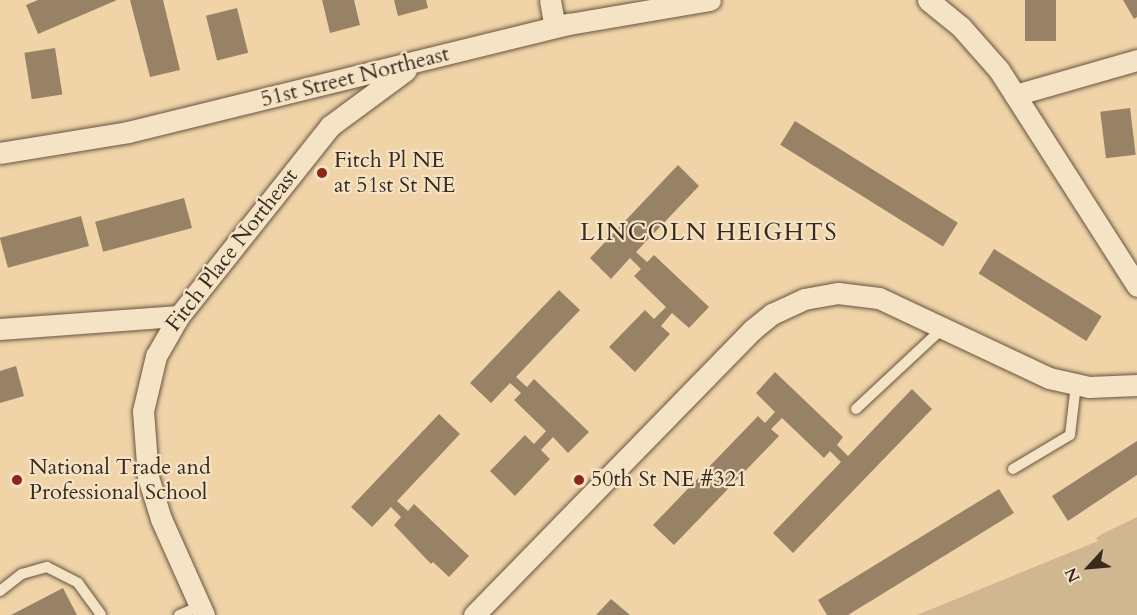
<!DOCTYPE html>
<style>
body{margin:0}
#map{position:relative;width:1137px;height:615px;overflow:hidden;background:#f0d4a8;font-family:Cardo,serif}
div>[style]{position:absolute}
.green>*{inset:0;background:#d1b791}
.building>*{inset:0;background:#988266;transform-origin:0 0}
.roads{filter:drop-shadow(0 0 2px #675440) drop-shadow(0 0 2px #675440)}
.service>*{height:10px;margin:-5px;padding:0 5px;transform-origin:5px;border-radius:5px;background:#f5e3c6}
.minor>*{height:21px;margin:-10.5px;padding:0 10.5px;transform-origin:10.5px;border-radius:10.5px;background:#f5e3c6}
.dots>*{width:16px;height:16px;translate:-50% -50%;box-sizing:border-box;border:3px solid #f5e3c6;border-radius:50%}
span{translate:-50% -50%;white-space:nowrap;text-align:center;line-height:1.15;-webkit-text-stroke:4.5px #f5e3c6;paint-order:stroke}
.street-label{font-size:22px;color:#392a1e}
.poi-label{font-size:22px;color:#392a1e}
.left{translate:0 -50%;text-align:left}
.neighbourhood-label{font-size:24px;color:#392a1e;letter-spacing:1.5px}
.north{position:absolute;left:1059px;top:537px;width:60px;height:60px;-webkit-text-stroke:4px #f5e3c6;paint-order:stroke;rotate:244deg;font-size:16px;font-weight:700;line-height:24px;text-align:center;color:#392a1e}
.north::after{content:'';display:block;margin:auto;width:21px;height:27px;background:#392a1e;clip-path:polygon(50% 0,100% 100%,50% 72%,0 100%)}
</style>
<div id="map">
<div class="green">
<div style="clip-path:polygon(1137px 517px,1137px 615px,917px 615px,1098px 541px,1096px 538px,1102px 534px)"></div>
</div>
<div class="building">
<div style="clip-path:polygon(38px 0,117px 0,38px 34px,26px 5px)"></div>
<div style="clip-path:polygon(130px 0,163px 0,180px 70px,150px 77px)"></div>
<div style="clip-path:polygon(322px 0,354px 0,360px 25px,330px 33px)"></div>
<div style="clip-path:polygon(394px 0,426px 0,428px 8px,398px 16px)"></div>
<div style="left:1025px;top:0;width:31px;height:41px"></div>
<div style="clip-path:polygon(1123px 0,1137px 0,1137px 17px,1134px 19px)"></div>
<div style="left:237px;top:8px;width:46px;height:32px;rotate:76deg"></div>
<div style="left:55px;top:48px;width:47px;height:31px;rotate:81deg"></div>
<div style="left:1130px;top:108px;width:47px;height:30px;rotate:83deg"></div>
<div style="left:795px;top:121px;width:192px;height:28px;rotate:32deg"></div>
<div style="clip-path:polygon(678px 165px,699px 186px,636px 252px,647px 262px,654px 255px,709px 307px,689px 328px,672px 313px,661px 326px,670px 334px,635px 372px,609px 347px,645px 310px,654px 319px,666px 307px,634px 276px,641px 269px,630px 258px,611px 279px,590px 258px)"></div>
<div style="left:184px;top:198px;width:31px;height:92px;rotate:75deg"></div>
<div style="left:81px;top:216px;width:31px;height:84px;rotate:75deg"></div>
<div style="left:994px;top:249px;width:127px;height:29px;rotate:32deg"></div>
<div style="clip-path:polygon(559px 290px,580px 310px,516px 377px,527px 387px,534px 379px,589px 432px,568px 453px,553px 437px,541px 450px,550px 459px,515px 496px,490px 471px,525px 435px,534px 444px,546px 431px,514px 400px,521px 393px,510px 383px,491px 403px,470px 383px)"></div>
<div style="clip-path:polygon(16px 366px,24px 396px,0 403px,0 371px)"></div>
<div style="clip-path:polygon(775px 372px,843px 437px,837px 445px,848px 456px,912px 389px,932px 409px,793px 553px,773px 533px,841px 462px,830px 451px,824px 458px,782px 418px,771px 429px,779px 436px,674px 545px,653px 525px,758px 416px,765px 423px,775px 412px,756px 393px)"></div>
<div style="clip-path:polygon(439px 414px,460px 434px,397px 501px,408px 511px,414px 504px,469px 556px,449px 577px,433px 562px,431px 564px,394px 525px,401px 517px,391px 507px,372px 527px,351px 507px)"></div>
<div style="clip-path:polygon(1137px 441px,1137px 475px,1068px 521px,1052px 496px)"></div>
<div style="clip-path:polygon(999px 489px,1014px 513px,848px 615px,827px 615px,818px 600px)"></div>
<div style="clip-path:polygon(63px 588px,77px 615px,11px 615px)"></div>
<div style="clip-path:polygon(611px 599px,630px 615px,596px 615px)"></div>
</div>
<div class="roads">
<div class="service">
<div style="left:856px;top:409px;width:120px;rotate:-43deg"></div>
<div style="left:1013px;top:469px;width:66px;rotate:-30.8deg"></div>
<div style="left:1070px;top:435px;width:50px;rotate:-83.2deg"></div>
<div style="left:0;top:591px;width:28px;rotate:-38deg"></div>
<div style="left:22px;top:574px;width:26px;rotate:-16deg"></div>
<div style="left:47px;top:567px;width:35px;rotate:27deg"></div>
<div style="left:78px;top:583px;width:39px;rotate:54deg"></div>
<div style="left:179px;top:615px;width:23px;rotate:-23deg"></div>
</div>
<div class="minor">
<div style="left:550px;top:0;width:27px;rotate:80deg"></div>
<div style="left:928px;top:0;width:43px;rotate:39.3deg"></div>
<div style="left:961px;top:27px;width:57px;rotate:48.5deg"></div>
<div style="left:999px;top:70px;width:256px;rotate:57.4deg"></div>
<div style="left:1015px;top:95px;width:127px;rotate:-16deg"></div>
<div style="left:0;top:153px;width:130px;rotate:-9.3deg"></div>
<div style="left:128px;top:132px;width:454px;rotate:-13.8deg"></div>
<div style="left:569px;top:24px;width:143px;rotate:-9.7deg"></div>
<div style="left:0;top:329px;width:179px;rotate:-4.2deg"></div>
<div style="left:204px;top:615px;width:105px;rotate:-114.1deg"></div>
<div style="left:161px;top:519px;width:44px;rotate:-107.2deg"></div>
<div style="left:148px;top:477px;width:66px;rotate:-94.3deg"></div>
<div style="left:143px;top:411px;width:57px;rotate:-76.7deg"></div>
<div style="left:156px;top:356px;width:46px;rotate:-60.1deg"></div>
<div style="left:179px;top:316px;width:243px;rotate:-51.5deg"></div>
<div style="left:330px;top:126px;width:94px;rotate:-36.4deg"></div>
<div style="left:474px;top:615px;width:398px;rotate:-45.7deg"></div>
<div style="left:752px;top:330px;width:26px;rotate:-39deg"></div>
<div style="left:772px;top:314px;width:35px;rotate:-25deg"></div>
<div style="left:804px;top:299px;width:35px;rotate:-10deg"></div>
<div style="left:838px;top:293px;width:41px;rotate:7deg"></div>
<div style="left:879px;top:298px;width:188px;rotate:25.2deg"></div>
<div style="left:1049px;top:378px;width:41px;rotate:12.7deg"></div>
<div style="left:1089px;top:387px;width:48px;rotate:-2.4deg"></div>
</div>
</div>
<div class="dots">
<div style="left:322px;top:173px;background:#8f2418"></div>
<div style="left:17px;top:480px;background:#8f2418"></div>
<div style="left:579px;top:480px;background:#8f2418"></div>
</div>
<div class="street-label">
<span style="left:355px;top:77px;rotate:-14deg">51st Street Northeast</span>
<span style="left:232px;top:250px;rotate:-52deg">Fitch Place Northeast</span>
</div>
<div class="poi-label">
<span class="left" style="left:334px;top:173px">Fitch Pl NE<br>at 51st St NE</span>
<span class="left" style="left:29px;top:480px">National Trade and<br>Professional School</span>
<span class="left" style="left:591px;top:480px">50th St NE #321</span>
</div>
<div class="neighbourhood-label">
<span style="left:709px;top:233px">LINCOLN HEIGHTS</span>
</div>
<div class="north">N</div>
</div>
